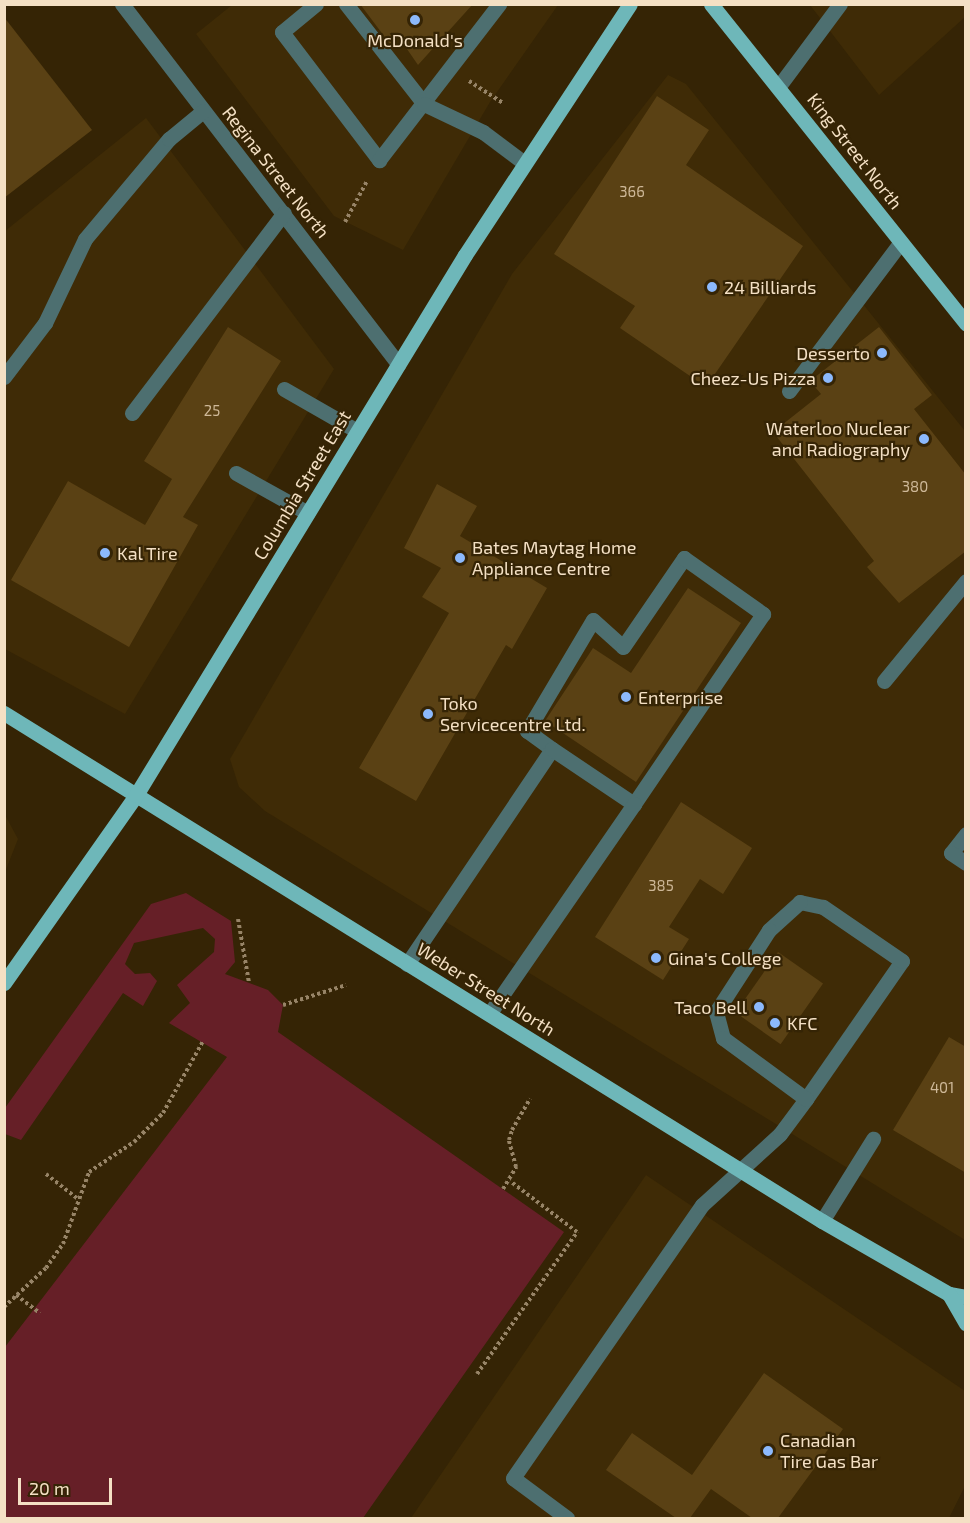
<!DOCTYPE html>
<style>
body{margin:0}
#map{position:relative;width:970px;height:1523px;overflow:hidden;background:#352405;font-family:"Exo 2",sans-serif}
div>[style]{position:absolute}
.built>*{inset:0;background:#3f2b06}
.green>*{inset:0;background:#661f27}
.building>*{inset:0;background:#5a4114;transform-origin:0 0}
.path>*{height:4px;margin-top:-2px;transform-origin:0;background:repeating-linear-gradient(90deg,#978467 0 3px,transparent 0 6px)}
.minor>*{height:15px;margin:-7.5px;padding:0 7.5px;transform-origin:7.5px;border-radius:7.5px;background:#4d6f70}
.major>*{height:15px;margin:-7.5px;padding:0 7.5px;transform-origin:7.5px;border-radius:7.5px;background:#6eb7b9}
.dots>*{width:16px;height:16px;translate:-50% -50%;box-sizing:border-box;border:3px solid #352405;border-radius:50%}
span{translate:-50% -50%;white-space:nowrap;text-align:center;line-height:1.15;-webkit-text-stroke:4.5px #352405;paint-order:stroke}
.number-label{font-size:15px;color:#ceb898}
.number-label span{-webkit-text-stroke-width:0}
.poi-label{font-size:18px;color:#f4e0c4}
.left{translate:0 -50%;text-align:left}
.right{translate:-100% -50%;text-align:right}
.street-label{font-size:18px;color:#f4e0c4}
.frame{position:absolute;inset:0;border:6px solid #f4e0c4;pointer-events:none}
.scale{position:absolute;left:18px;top:1478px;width:94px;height:27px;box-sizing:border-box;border:3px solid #f4e0c4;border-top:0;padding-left:8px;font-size:18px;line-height:21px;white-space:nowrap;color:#f4e0c4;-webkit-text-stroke:4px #352405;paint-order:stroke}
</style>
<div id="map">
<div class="built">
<div style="clip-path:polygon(232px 5px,558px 5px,490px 102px,403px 250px,334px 216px,196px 34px)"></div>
<div style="clip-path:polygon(810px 5px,965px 5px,965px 17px,879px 95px)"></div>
<div style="clip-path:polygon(668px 75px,686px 84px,965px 431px,965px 1240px,265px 811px,239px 787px,230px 759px,512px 274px)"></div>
<div style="clip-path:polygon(146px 118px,334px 369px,125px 714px,5px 649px,5px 231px)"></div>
<div style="clip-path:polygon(4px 813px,18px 839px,5px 872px,4px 872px)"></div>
<div style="clip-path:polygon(646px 1175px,965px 1391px,965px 1486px,949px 1518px,411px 1518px)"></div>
</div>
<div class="green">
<div style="clip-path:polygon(186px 893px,231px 921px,235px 962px,225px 974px,268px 990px,283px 1005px,278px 1032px,564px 1232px,363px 1518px,5px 1518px,5px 1347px,227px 1057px,169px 1023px,190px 1003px,177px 985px,214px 952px,215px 939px,203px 928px,134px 943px,125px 964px,135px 974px,150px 973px,157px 981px,143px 1006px,123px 993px,21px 1140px,5px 1134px,5px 1108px,151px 904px)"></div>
</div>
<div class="building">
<div style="clip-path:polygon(360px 4px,473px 4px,418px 65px,398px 36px,390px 44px)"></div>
<div style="clip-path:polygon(4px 17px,92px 130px,4px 198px)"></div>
<div style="clip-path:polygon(657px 96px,709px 130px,686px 165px,803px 246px,706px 387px,620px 328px,635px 306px,554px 254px)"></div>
<div style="clip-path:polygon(228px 327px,281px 361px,183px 517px,198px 525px,129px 647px,11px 580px,68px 481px,145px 525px,172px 479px,144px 461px)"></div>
<div style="clip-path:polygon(879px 327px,932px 395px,914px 409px,966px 475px,966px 551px,899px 603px,867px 567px,874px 561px,773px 432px,821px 394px,810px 381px)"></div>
<div style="clip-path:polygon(437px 484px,477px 506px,460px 536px,547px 588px,512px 649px,506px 645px,416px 801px,359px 768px,449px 613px,422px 597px,441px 568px,404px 548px)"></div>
<div style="clip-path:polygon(688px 588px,741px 623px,636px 782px,545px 721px,593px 648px,631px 673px)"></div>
<div style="clip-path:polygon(681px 802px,752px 848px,723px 894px,700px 879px,669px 927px,689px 939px,663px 980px,595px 937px)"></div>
<div style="left:778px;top:952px;width:55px;height:74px;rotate:35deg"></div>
<div style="clip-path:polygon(949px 1037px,966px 1047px,966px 1173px,893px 1130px)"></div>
<div style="clip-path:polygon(764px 1373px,843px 1429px,778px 1518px,752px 1518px,711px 1489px,690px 1518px,676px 1518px,606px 1470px,632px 1433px,692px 1475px)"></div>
</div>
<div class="path">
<div style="left:469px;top:81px;width:40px;rotate:32.9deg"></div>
<div style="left:345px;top:222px;width:47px;rotate:-61.8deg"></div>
<div style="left:238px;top:919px;width:65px;rotate:80.2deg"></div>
<div style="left:283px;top:1005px;width:66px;rotate:-17.6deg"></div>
<div style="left:46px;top:1174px;width:41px;rotate:38deg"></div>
<div style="left:503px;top:1189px;width:26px;rotate:-59deg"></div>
<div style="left:516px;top:1167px;width:28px;rotate:-105deg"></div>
<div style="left:509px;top:1140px;width:10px;rotate:-73deg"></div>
<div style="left:512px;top:1130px;width:36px;rotate:-60deg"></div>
<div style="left:16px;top:1295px;width:30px;rotate:37deg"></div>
<div style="left:4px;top:1307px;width:57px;rotate:-42.9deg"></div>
<div style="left:46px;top:1268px;width:29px;rotate:-55deg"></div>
<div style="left:63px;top:1244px;width:77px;rotate:-70.1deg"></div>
<div style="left:89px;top:1172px;width:54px;rotate:-33.7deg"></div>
<div style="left:134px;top:1142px;width:41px;rotate:-45deg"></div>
<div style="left:163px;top:1113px;width:82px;rotate:-60.9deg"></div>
<div style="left:477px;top:1374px;width:174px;rotate:-54.8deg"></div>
<div style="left:577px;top:1232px;width:84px;rotate:-142.7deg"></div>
</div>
<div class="minor">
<div style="left:122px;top:4px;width:454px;rotate:52.5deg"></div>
<div style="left:316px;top:4px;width:44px;rotate:140.5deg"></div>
<div style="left:282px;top:32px;width:161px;rotate:52.8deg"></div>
<div style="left:379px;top:160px;width:197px;rotate:-52.4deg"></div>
<div style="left:346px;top:4px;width:127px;rotate:52deg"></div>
<div style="left:424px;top:104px;width:65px;rotate:25.4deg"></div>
<div style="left:483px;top:132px;width:50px;rotate:36.9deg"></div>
<div style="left:779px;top:86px;width:102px;rotate:-53.4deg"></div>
<div style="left:4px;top:377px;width:68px;rotate:-52.8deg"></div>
<div style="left:45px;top:323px;width:93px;rotate:-64.5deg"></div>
<div style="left:85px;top:239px;width:131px;rotate:-50deg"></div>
<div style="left:169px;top:139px;width:44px;rotate:-39.5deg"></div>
<div style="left:284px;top:389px;width:84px;rotate:29.9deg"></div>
<div style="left:789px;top:391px;width:186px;rotate:-53.1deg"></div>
<div style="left:132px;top:413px;width:251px;rotate:-52.8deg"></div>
<div style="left:236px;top:473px;width:82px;rotate:29.1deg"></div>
<div style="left:884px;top:681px;width:129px;rotate:-50.6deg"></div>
<div style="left:552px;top:749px;width:31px;rotate:-144deg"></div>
<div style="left:527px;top:731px;width:129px;rotate:-59.3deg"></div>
<div style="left:593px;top:620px;width:40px;rotate:42deg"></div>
<div style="left:623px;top:647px;width:108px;rotate:-55.6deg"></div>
<div style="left:684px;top:558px;width:97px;rotate:35.3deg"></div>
<div style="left:763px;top:614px;width:230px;rotate:124.2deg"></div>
<div style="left:966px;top:834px;width:24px;rotate:128deg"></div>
<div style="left:951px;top:853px;width:18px;rotate:34deg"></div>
<div style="left:407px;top:964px;width:259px;rotate:-56deg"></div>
<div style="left:552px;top:749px;width:99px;rotate:33.9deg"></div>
<div style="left:634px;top:804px;width:255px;rotate:124.6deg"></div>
<div style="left:822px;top:1221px;width:97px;rotate:-58.1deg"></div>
<div style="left:567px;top:1518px;width:67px;rotate:-143.5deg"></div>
<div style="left:513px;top:1478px;width:332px;rotate:-55.3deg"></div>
<div style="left:702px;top:1205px;width:105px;rotate:-42.3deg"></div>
<div style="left:780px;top:1134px;width:44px;rotate:-53.4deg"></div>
<div style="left:806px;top:1099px;width:168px;rotate:-55.2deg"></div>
<div style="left:902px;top:961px;width:96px;rotate:-145.6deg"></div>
<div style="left:823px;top:907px;width:24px;rotate:-168deg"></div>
<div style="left:800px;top:902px;width:42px;rotate:137.9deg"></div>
<div style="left:769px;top:930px;width:98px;rotate:122.9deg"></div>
<div style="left:716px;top:1012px;width:27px;rotate:75deg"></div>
<div style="left:723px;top:1038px;width:103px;rotate:36.3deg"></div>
</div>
<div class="major">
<div style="left:711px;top:4px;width:409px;rotate:51.4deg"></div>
<div style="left:4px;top:713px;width:963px;rotate:31.84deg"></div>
<div style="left:822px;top:1221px;width:146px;rotate:29.9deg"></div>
<div style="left:949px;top:1294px;width:17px;rotate:10deg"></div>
<div style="left:4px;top:983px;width:230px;rotate:-54.9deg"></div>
<div style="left:136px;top:795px;width:632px;rotate:-58.65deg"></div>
<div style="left:465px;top:255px;width:300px;rotate:-56.7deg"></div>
<div style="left:949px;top:1294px;width:34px;rotate:60deg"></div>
</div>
<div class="dots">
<div style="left:415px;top:20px;background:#8cb9fc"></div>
<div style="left:712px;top:287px;background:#8cb9fc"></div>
<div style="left:882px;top:353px;background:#8cb9fc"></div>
<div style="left:828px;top:378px;background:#8cb9fc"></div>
<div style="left:924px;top:439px;background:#8cb9fc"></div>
<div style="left:105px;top:553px;background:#8cb9fc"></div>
<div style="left:460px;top:558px;background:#8cb9fc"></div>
<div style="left:626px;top:697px;background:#8cb9fc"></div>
<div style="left:428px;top:714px;background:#8cb9fc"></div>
<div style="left:656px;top:958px;background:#8cb9fc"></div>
<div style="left:759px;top:1007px;background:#8cb9fc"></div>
<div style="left:775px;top:1023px;background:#8cb9fc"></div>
<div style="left:768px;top:1451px;background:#8cb9fc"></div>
</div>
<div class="number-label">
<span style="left:632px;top:192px">366</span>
<span style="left:212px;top:411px">25</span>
<span style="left:915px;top:487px">380</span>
<span style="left:661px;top:886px">385</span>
<span style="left:942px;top:1088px">401</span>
</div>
<div class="poi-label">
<span style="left:415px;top:40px">McDonald's</span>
<span class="left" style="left:724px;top:287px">24 Billiards</span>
<span class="right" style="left:870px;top:353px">Desserto</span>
<span class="right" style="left:816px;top:378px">Cheez-Us Pizza</span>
<span class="right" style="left:910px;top:439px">Waterloo Nuclear<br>and Radiography</span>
<span class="left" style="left:472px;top:558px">Bates Maytag Home<br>Appliance Centre</span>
<span class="left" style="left:117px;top:553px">Kal Tire</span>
<span class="left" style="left:638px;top:697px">Enterprise</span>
<span class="left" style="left:440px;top:714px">Toko<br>Servicecentre Ltd.</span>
<span class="left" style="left:668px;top:958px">Gina's College</span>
<span class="right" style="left:747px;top:1007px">Taco Bell</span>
<span class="left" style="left:787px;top:1023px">KFC</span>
<span class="left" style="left:780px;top:1451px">Canadian<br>Tire Gas Bar</span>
</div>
<div class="street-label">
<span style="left:855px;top:151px;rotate:52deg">King Street North</span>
<span style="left:276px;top:172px;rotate:52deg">Regina Street North</span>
<span style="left:302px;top:485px;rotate:-59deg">Columbia Street East</span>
<span style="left:486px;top:989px;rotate:32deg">Weber Street North</span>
</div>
<div class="frame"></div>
<div class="scale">20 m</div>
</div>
